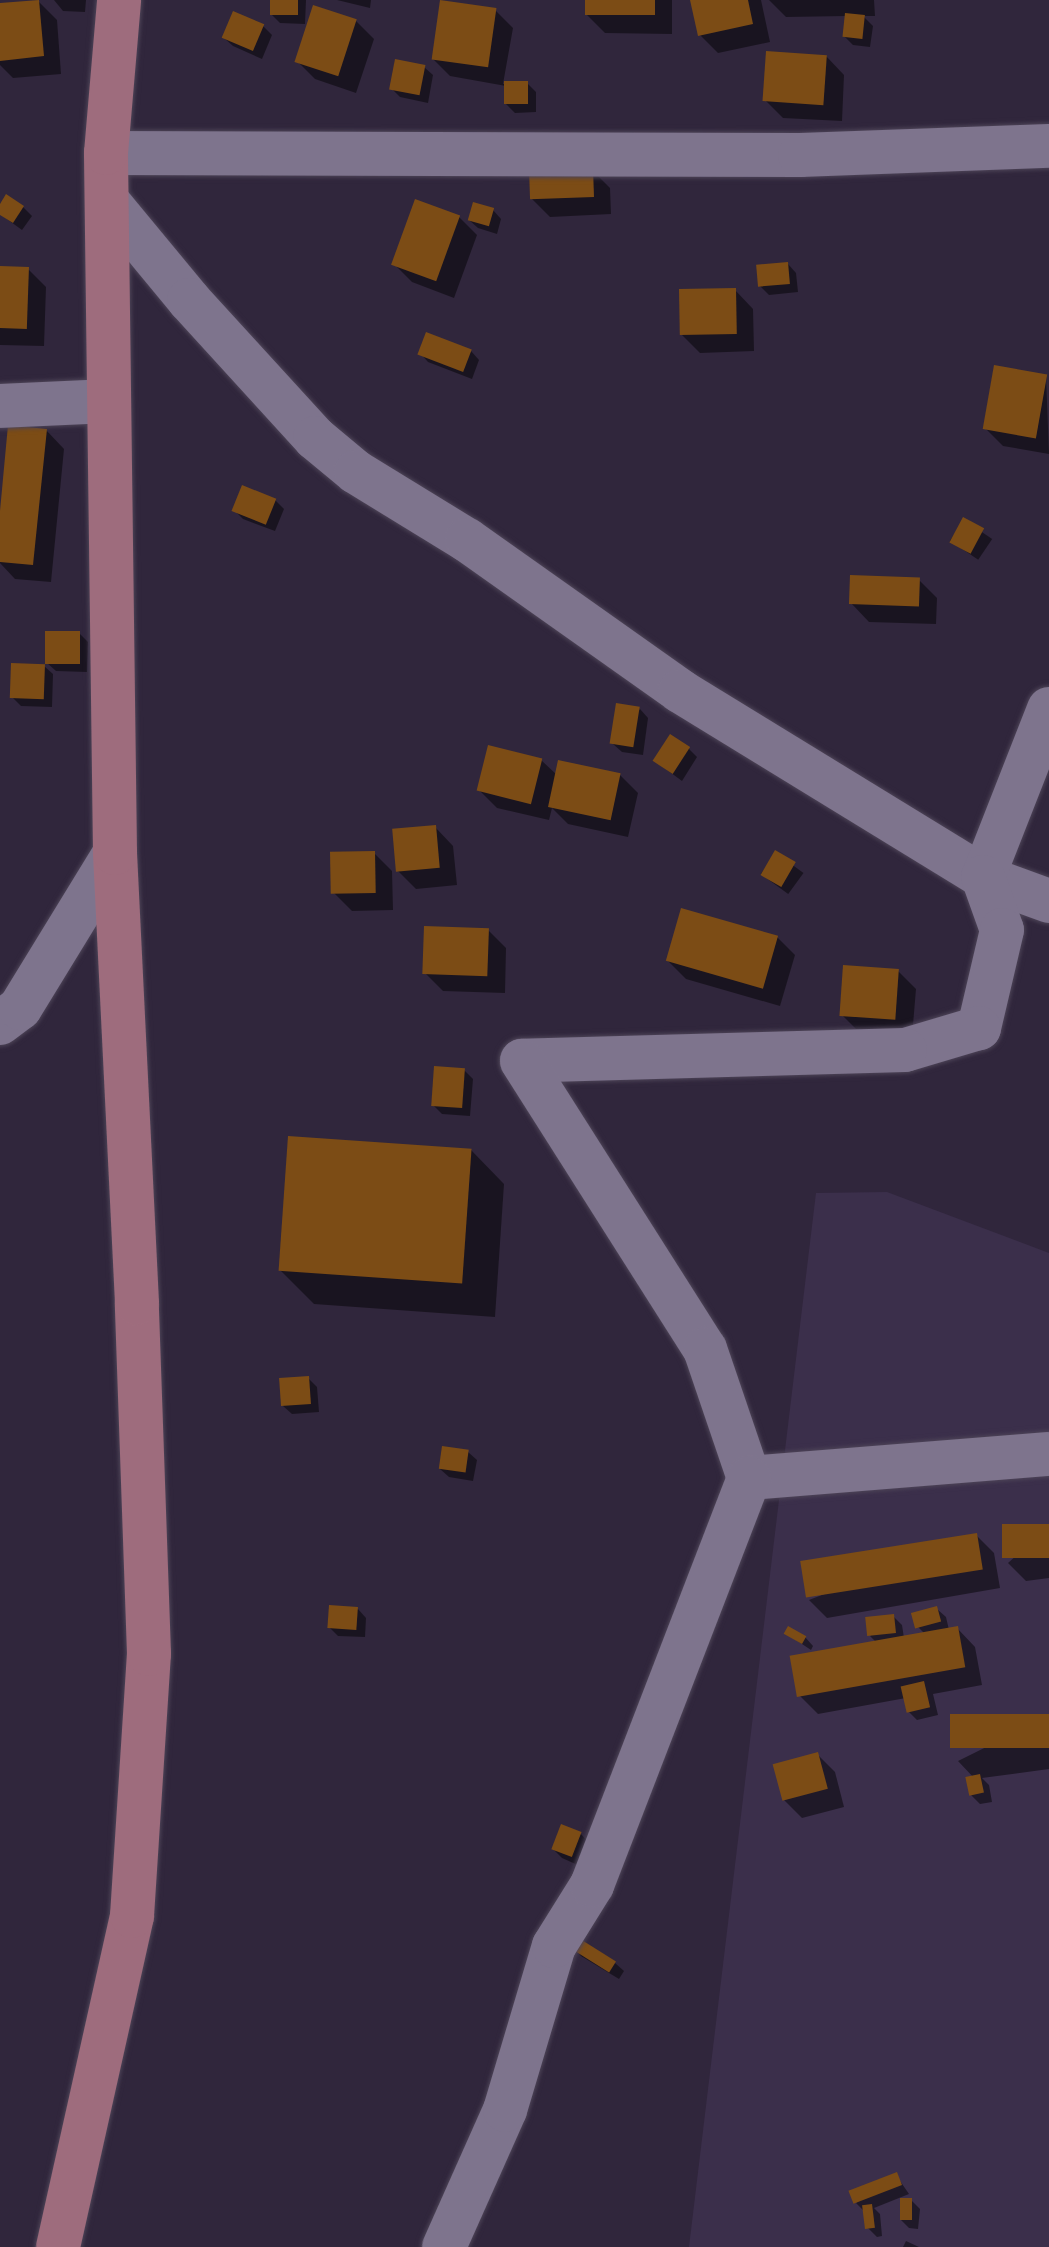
<!DOCTYPE html>
<style>
body{margin:0}
#map{position:relative;width:1049px;height:2247px;overflow:hidden;background:#30263c;font-family:"IBM Plex Sans",sans-serif}
div>[style]{position:absolute}
.built>*{inset:0;background:#3b2f4b}
.shadow>*{inset:0;background:#0007;transform-origin:0 0}
.building>*{inset:0;background:#7c4c15;transform-origin:0 0}
.roads{filter:drop-shadow(0 0 2px #4d4457) drop-shadow(0 0 2px #4d4457)}
.minor>*{height:44px;margin:-22px;padding:0 22px;transform-origin:22px;border-radius:22px;background:#7e748d}
.major>*{height:44px;margin:-22px;padding:0 22px;transform-origin:22px;border-radius:22px;background:#9e6c7d}
span{translate:-50% -50%;white-space:nowrap;text-align:center;line-height:1.15;-webkit-text-stroke:8px #261d32;paint-order:stroke}
</style>
<div id="map">
<div class="built">
<div style="clip-path:polygon(887px 1192px,1049px 1253px,1049px 2247px,689px 2247px,816px 1193px)"></div>
</div>
<div class="shadow">
<div style="clip-path:polygon(54px 0,86px 0,85px 12px,63px 11px)"></div>
<div style="clip-path:polygon(272px 0,306px 0,305px 24px,280px 23px,271px 14px)"></div>
<div style="clip-path:polygon(337px 0,371px 0,370px 8px)"></div>
<div style="clip-path:polygon(587px 0,672px 0,672px 34px,605px 33px,587px 15px)"></div>
<div style="clip-path:polygon(692px 0,761px 0,770px 42px,718px 53px,700px 35px)"></div>
<div style="clip-path:polygon(769px 0,874px 0,875px 16px,863px 16px,873px 26px,870px 47px,853px 45px,844px 36px,847px 16px,786px 17px)"></div>
<div style="clip-path:polygon(38px 1px,57px 20px,61px 74px,13px 78px,0 65px,0 5px)"></div>
<div style="clip-path:polygon(495px 10px,513px 28px,503px 84px,527px 83px,536px 92px,536px 112px,515px 113px,506px 104px,506px 86px,450px 76px,432px 58px)"></div>
<div style="clip-path:polygon(234px 14px,263px 26px,272px 35px,262px 59px,233px 46px,224px 38px)"></div>
<div style="clip-path:polygon(356px 21px,374px 39px,356px 93px,315px 79px,297px 61px)"></div>
<div style="clip-path:polygon(826px 56px,844px 75px,842px 121px,783px 118px,765px 100px)"></div>
<div style="clip-path:polygon(424px 67px,433px 75px,428px 103px,400px 97px,391px 88px)"></div>
<div style="clip-path:polygon(592px 170px,610px 188px,611px 214px,550px 217px,532px 199px)"></div>
<div style="clip-path:polygon(0 207px,23px 207px,32px 216px,22px 230px,0 214px)"></div>
<div style="clip-path:polygon(493px 210px,501px 219px,497px 234px,478px 228px,469px 220px)"></div>
<div style="clip-path:polygon(459px 217px,477px 235px,454px 298px,412px 282px,394px 264px)"></div>
<div style="clip-path:polygon(788px 264px,796px 273px,798px 292px,769px 295px,760px 286px)"></div>
<div style="clip-path:polygon(0 268px,28px 269px,46px 287px,44px 346px,0 345px)"></div>
<div style="clip-path:polygon(735px 290px,753px 309px,754px 351px,700px 353px,682px 335px)"></div>
<div style="clip-path:polygon(471px 351px,479px 360px,472px 379px,428px 362px,420px 353px)"></div>
<div style="clip-path:polygon(1046px 376px,1049px 454px,1003px 446px,985px 428px)"></div>
<div style="clip-path:polygon(46px 430px,64px 449px,51px 582px,15px 579px,0 563px,0 532px)"></div>
<div style="clip-path:polygon(275px 500px,284px 509px,275px 531px,243px 519px,234px 510px)"></div>
<div style="left:964px;top:520px;width:34px;height:25px;rotate:34deg"></div>
<div style="clip-path:polygon(919px 580px,937px 598px,936px 624px,869px 622px,851px 603px)"></div>
<div style="clip-path:polygon(79px 633px,88px 642px,87px 672px,56px 671px,47px 663px)"></div>
<div style="clip-path:polygon(44px 666px,53px 674px,52px 707px,21px 706px,12px 697px)"></div>
<div style="clip-path:polygon(640px 709px,648px 718px,643px 755px,622px 752px,613px 744px)"></div>
<div style="clip-path:polygon(688px 748px,697px 757px,682px 781px,655px 761px)"></div>
<div style="clip-path:polygon(541px 760px,557px 775px,620px 775px,638px 793px,628px 837px,568px 824px,552px 808px,549px 820px,497px 808px,479px 790px)"></div>
<div style="clip-path:polygon(435px 827px,453px 846px,457px 885px,416px 889px,398px 871px)"></div>
<div style="clip-path:polygon(374px 853px,392px 871px,393px 910px,352px 911px,334px 893px)"></div>
<div style="left:776px;top:853px;width:34px;height:26px;rotate:36deg"></div>
<div style="clip-path:polygon(488px 930px,506px 948px,505px 993px,443px 991px,425px 973px)"></div>
<div style="clip-path:polygon(777px 937px,795px 955px,780px 1006px,686px 979px,668px 961px)"></div>
<div style="clip-path:polygon(898px 971px,916px 989px,912px 1037px,860px 1033px,842px 1015px)"></div>
<div style="clip-path:polygon(464px 1070px,473px 1079px,470px 1116px,442px 1114px,433px 1105px)"></div>
<div style="clip-path:polygon(471px 1150px,504px 1184px,495px 1317px,314px 1304px,280px 1270px)"></div>
<div style="clip-path:polygon(308px 1378px,317px 1387px,319px 1412px,292px 1414px,283px 1406px)"></div>
<div style="clip-path:polygon(468px 1452px,477px 1460px,473px 1481px,449px 1477px,440px 1469px)"></div>
<div style="clip-path:polygon(1049px 1526px,1049px 1578px,1026px 1581px,1008px 1563px)"></div>
<div style="clip-path:polygon(976px 1535px,994px 1553px,1000px 1588px,827px 1618px,809px 1600px)"></div>
<div style="clip-path:polygon(358px 1609px,366px 1618px,365px 1637px,338px 1636px,329px 1627px)"></div>
<div style="clip-path:polygon(937px 1609px,946px 1617px,949px 1630px,957px 1628px,975px 1647px,982px 1685px,933px 1694px,938px 1715px,917px 1720px,908px 1711px,906px 1698px,818px 1714px,800px 1696px,877px 1643px,870px 1636px,893px 1616px,902px 1625px,904px 1638px,925px 1634px,917px 1626px)"></div>
<div style="clip-path:polygon(787px 1634px,805px 1637px,813px 1646px,811px 1650px)"></div>
<div style="clip-path:polygon(1049px 1716px,1049px 1769px,982px 1778px,989px 1785px,992px 1802px,980px 1804px,971px 1795px,974px 1778px,958px 1761px)"></div>
<div style="clip-path:polygon(817px 1754px,835px 1772px,844px 1807px,802px 1818px,784px 1800px)"></div>
<div style="clip-path:polygon(581px 1834px,589px 1843px,580px 1866px,562px 1858px,553px 1849px)"></div>
<div style="clip-path:polygon(578px 1940px,615px 1963px,624px 1971px,619px 1979px,581px 1956px,573px 1947px)"></div>
<div style="clip-path:polygon(896px 2175px,909px 2194px,874px 2208px,880px 2214px,882px 2236px,877px 2237px,868px 2228px,866px 2213px,856px 2203px)"></div>
<div style="clip-path:polygon(911px 2200px,920px 2209px,918px 2229px,909px 2228px,900px 2219px)"></div>
<div style="clip-path:polygon(906px 2241px,919px 2247px,903px 2247px)"></div>
</div>
<div class="building">
<div style="clip-path:polygon(39px 0,44px 56px,0 61px,0 3px)"></div>
<div style="left:270px;top:0;width:28px;height:15px"></div>
<div style="left:440px;top:0;width:57px;height:60px;rotate:8deg"></div>
<div style="left:585px;top:0;width:70px;height:15px"></div>
<div style="clip-path:polygon(690px 0,748px 0,753px 24px,698px 36px)"></div>
<div style="left:313px;top:5px;width:46px;height:60px;rotate:18deg"></div>
<div style="left:233px;top:11px;width:34px;height:29px;rotate:23deg"></div>
<div style="left:845px;top:13px;width:20px;height:24px;rotate:6deg"></div>
<div style="left:766px;top:51px;width:61px;height:50px;rotate:4deg"></div>
<div style="left:395px;top:59px;width:31px;height:31px;rotate:11deg"></div>
<div style="left:528px;top:81px;width:23px;height:24px;rotate:90deg"></div>
<div style="left:593px;top:168px;width:29px;height:64px;rotate:88deg"></div>
<div style="clip-path:polygon(6px 194px,24px 206px,13px 223px,0 215px,0 204px)"></div>
<div style="left:415px;top:199px;width:48px;height:70px;rotate:20deg"></div>
<div style="left:473px;top:202px;width:22px;height:19px;rotate:16deg"></div>
<div style="left:788px;top:262px;width:22px;height:32px;rotate:85deg"></div>
<div style="left:0;top:266px;width:29px;height:62px;rotate:2deg"></div>
<div style="left:736px;top:288px;width:46px;height:57px;rotate:89deg"></div>
<div style="left:426px;top:332px;width:49px;height:24px;rotate:21deg"></div>
<div style="left:994px;top:365px;width:54px;height:65px;rotate:10deg"></div>
<div style="clip-path:polygon(8px 425px,47px 429px,33px 565px,0 562px,0 511px)"></div>
<div style="left:242px;top:485px;width:37px;height:28px;rotate:22deg"></div>
<div style="left:963px;top:517px;width:24px;height:29px;rotate:28deg"></div>
<div style="left:850px;top:575px;width:70px;height:29px;rotate:2deg"></div>
<div style="left:45px;top:631px;width:35px;height:33px"></div>
<div style="left:11px;top:663px;width:34px;height:35px;rotate:2deg"></div>
<div style="left:616px;top:703px;width:24px;height:41px;rotate:9deg"></div>
<div style="left:670px;top:734px;width:24px;height:32px;rotate:33deg"></div>
<div style="left:488px;top:745px;width:56px;height:47px;rotate:14deg"></div>
<div style="left:558px;top:760px;width:64px;height:48px;rotate:12deg"></div>
<div style="left:436px;top:825px;width:43px;height:44px;rotate:85deg"></div>
<div style="left:775px;top:850px;width:24px;height:29px;rotate:30deg"></div>
<div style="left:375px;top:851px;width:42px;height:45px;rotate:89deg"></div>
<div style="left:681px;top:908px;width:101px;height:55px;rotate:16deg"></div>
<div style="left:424px;top:926px;width:65px;height:48px;rotate:2deg"></div>
<div style="left:843px;top:965px;width:56px;height:51px;rotate:4deg"></div>
<div style="left:434px;top:1066px;width:31px;height:40px;rotate:4deg"></div>
<div style="left:288px;top:1136px;width:184px;height:135px;rotate:4deg"></div>
<div style="left:309px;top:1376px;width:28px;height:30px;rotate:86deg"></div>
<div style="left:442px;top:1446px;width:27px;height:23px;rotate:8deg"></div>
<div style="left:1049px;top:1524px;width:34px;height:47px;rotate:90deg"></div>
<div style="left:977px;top:1533px;width:37px;height:179px;rotate:81deg"></div>
<div style="left:329px;top:1605px;width:29px;height:23px;rotate:4deg"></div>
<div style="left:937px;top:1606px;width:16px;height:27px;rotate:75deg"></div>
<div style="left:894px;top:1614px;width:19px;height:29px;rotate:84deg"></div>
<div style="left:788px;top:1626px;width:21px;height:9px;rotate:29deg"></div>
<div style="left:958px;top:1626px;width:42px;height:171px;rotate:80deg"></div>
<div style="left:924px;top:1681px;width:27px;height:24px;rotate:77deg"></div>
<div style="left:1049px;top:1714px;width:34px;height:99px;rotate:90deg"></div>
<div style="left:818px;top:1752px;width:38px;height:47px;rotate:75deg"></div>
<div style="left:980px;top:1774px;width:19px;height:15px;rotate:78deg"></div>
<div style="left:561px;top:1824px;width:22px;height:27px;rotate:21deg"></div>
<div style="left:577px;top:1937px;width:46px;height:13px;rotate:32deg"></div>
<div style="left:897px;top:2172px;width:14px;height:52px;rotate:69deg"></div>
<div style="left:900px;top:2198px;width:12px;height:22px"></div>
<div style="left:872px;top:2204px;width:24px;height:10px;rotate:83deg"></div>
</div>
<div class="roads">
<div class="minor">
<div style="left:106px;top:153px;width:694px;rotate:0.17deg"></div>
<div style="left:800px;top:155px;width:249px;rotate:-2.1deg"></div>
<div style="left:108px;top:202px;width:127px;rotate:50.4deg"></div>
<div style="left:189px;top:300px;width:187px;rotate:47.6deg"></div>
<div style="left:315px;top:438px;width:53px;rotate:39.7deg"></div>
<div style="left:356px;top:472px;width:130px;rotate:31.5deg"></div>
<div style="left:467px;top:540px;width:261px;rotate:35.3deg"></div>
<div style="left:680px;top:691px;width:356px;rotate:31.5deg"></div>
<div style="left:983px;top:877px;width:70px;rotate:20deg"></div>
<div style="left:0;top:406px;width:109px;rotate:-2.6deg"></div>
<div style="left:1049px;top:709px;width:180px;rotate:111.4deg"></div>
<div style="left:983px;top:877px;width:56px;rotate:70.3deg"></div>
<div style="left:1002px;top:930px;width:101px;rotate:103.2deg"></div>
<div style="left:979px;top:1028px;width:77px;rotate:163.4deg"></div>
<div style="left:905px;top:1050px;width:383px;rotate:178.4deg"></div>
<div style="left:522px;top:1061px;width:341px;rotate:57.6deg"></div>
<div style="left:705px;top:1349px;width:136px;rotate:71.2deg"></div>
<div style="left:749px;top:1478px;width:301px;rotate:-4.6deg"></div>
<div style="left:0;top:1023px;width:25px;rotate:-37deg"></div>
<div style="left:20px;top:1008px;width:182px;rotate:-58.5deg"></div>
<div style="left:444px;top:2247px;width:150px;rotate:-66deg"></div>
<div style="left:505px;top:2110px;width:171px;rotate:-73.4deg"></div>
<div style="left:554px;top:1946px;width:72px;rotate:-58.1deg"></div>
<div style="left:592px;top:1885px;width:436px;rotate:-68.9deg"></div>
</div>
<div class="major">
<div style="left:58px;top:2247px;width:339px;rotate:-77.4deg"></div>
<div style="left:132px;top:1916px;width:263px;rotate:-86.3deg"></div>
<div style="left:149px;top:1654px;width:351px;rotate:-92deg"></div>
<div style="left:137px;top:1303px;width:451px;rotate:-92.8deg"></div>
<div style="left:115px;top:853px;width:700px;rotate:-90.74deg"></div>
<div style="left:106px;top:153px;width:154px;rotate:-85.1deg"></div>
</div>
</div>
</div>
